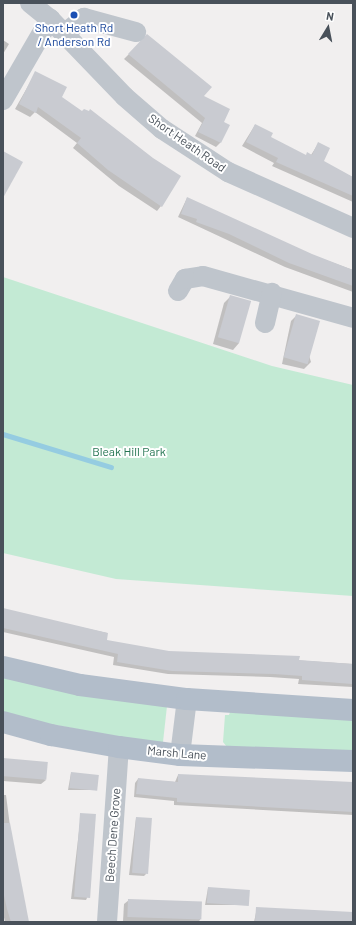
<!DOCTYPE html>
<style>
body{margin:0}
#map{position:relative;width:356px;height:925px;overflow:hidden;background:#f1efef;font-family:Barlow,sans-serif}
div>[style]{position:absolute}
.green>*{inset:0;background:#c3ead4}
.shadow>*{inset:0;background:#0003}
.stream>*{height:4.5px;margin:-2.25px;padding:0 2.25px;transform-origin:2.25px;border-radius:2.25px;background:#95cce1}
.building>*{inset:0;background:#c9cbd1;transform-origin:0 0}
.minor>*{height:20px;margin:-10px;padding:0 10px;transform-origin:10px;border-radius:10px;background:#bfc5cc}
.major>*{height:22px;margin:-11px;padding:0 11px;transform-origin:11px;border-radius:11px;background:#b2bdca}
.dots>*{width:11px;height:11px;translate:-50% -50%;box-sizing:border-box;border:2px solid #fff;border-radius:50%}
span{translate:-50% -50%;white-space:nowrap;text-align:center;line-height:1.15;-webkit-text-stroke:4px #fff;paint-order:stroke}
.transit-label{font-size:12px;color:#164399}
.street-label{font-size:12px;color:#49515a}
.park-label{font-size:12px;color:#227350}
.frame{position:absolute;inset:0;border:4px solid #49515a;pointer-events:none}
.north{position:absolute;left:308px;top:8px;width:40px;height:40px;-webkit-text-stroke:3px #fff;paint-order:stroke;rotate:10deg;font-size:11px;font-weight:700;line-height:16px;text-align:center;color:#49515a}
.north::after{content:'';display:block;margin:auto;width:14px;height:18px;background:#49515a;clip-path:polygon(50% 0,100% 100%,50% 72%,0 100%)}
</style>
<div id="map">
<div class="green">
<div style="clip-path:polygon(3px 277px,272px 366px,353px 385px,353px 596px,116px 579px,3px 553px)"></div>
<div style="clip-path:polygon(3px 672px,167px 706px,163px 742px,161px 745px,3px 715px)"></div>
<div style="clip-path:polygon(230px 712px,353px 715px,353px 752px,227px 747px,223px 742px,225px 715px,229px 715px)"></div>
</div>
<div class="shadow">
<div style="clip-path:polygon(147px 36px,203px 96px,223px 122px,220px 143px,216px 147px,195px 136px,202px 123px,124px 59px)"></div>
<div style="clip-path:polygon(3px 40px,9px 44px,3px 54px)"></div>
<div style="clip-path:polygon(36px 72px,161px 206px,157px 211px,119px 186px,73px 148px,77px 143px,35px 112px,30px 117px,15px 109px)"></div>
<div style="clip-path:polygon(255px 125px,270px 138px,305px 156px,311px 155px,318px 144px,322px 161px,352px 177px,353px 175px,353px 202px,272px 166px,274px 163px,242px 146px)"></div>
<div style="clip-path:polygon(187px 198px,312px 255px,353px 270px,353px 292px,285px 267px,178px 217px)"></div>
<div style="clip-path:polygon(230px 297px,239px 343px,233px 350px,213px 344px,224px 303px)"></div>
<div style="clip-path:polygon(297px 315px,311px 362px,304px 369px,282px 364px,291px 321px)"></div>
<div style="clip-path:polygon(3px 610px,107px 633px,105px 641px,169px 652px,353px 664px,353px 687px,298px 684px,299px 679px,270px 677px,168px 674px,113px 665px,114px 657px,3px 632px)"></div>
<div style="clip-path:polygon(3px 758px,46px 780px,41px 784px,3px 781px)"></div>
<div style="clip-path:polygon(71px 773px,96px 790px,68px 790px)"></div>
<div style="clip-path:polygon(178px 775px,353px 783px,353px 815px,174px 805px,174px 801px,134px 797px,135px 783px,138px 779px,175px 782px)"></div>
<div style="clip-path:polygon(3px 795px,6px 795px,15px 865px,27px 922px,5px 922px,3px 913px)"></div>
<div style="clip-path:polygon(81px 814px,87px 898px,86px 900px,71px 899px)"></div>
<div style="clip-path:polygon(136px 818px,146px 874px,144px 876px,129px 875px)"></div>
<div style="clip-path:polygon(208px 888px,248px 905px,205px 905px)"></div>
<div style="clip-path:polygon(129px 900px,201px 903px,200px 920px,198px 922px,123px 921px,124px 904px)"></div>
<div style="clip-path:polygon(257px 908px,342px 922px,254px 922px)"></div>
</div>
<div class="stream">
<div style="left:3px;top:434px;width:113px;rotate:17deg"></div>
</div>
<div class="building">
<div style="clip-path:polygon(147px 34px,212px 87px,204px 96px,230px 109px,224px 122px,230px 125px,221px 143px,198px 132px,205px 118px,128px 54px)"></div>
<div style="clip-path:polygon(35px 71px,67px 87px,62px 97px,82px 111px,84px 109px,89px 111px,90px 109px,153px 158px,181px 176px,162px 207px,108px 170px,77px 143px,81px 138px,38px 107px,36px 113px,19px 104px)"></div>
<div style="clip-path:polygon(255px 124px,273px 133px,271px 137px,306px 155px,307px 152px,312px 155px,318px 142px,330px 148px,324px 161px,353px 177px,353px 196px,276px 162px,278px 158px,246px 142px)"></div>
<div style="clip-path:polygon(3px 151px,23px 162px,3px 198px)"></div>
<div style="clip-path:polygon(187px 197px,312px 254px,353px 270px,353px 286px,289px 263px,229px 234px,196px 222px,197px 219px,181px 214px)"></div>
<div style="left:230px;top:295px;width:22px;height:44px;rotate:16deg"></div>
<div style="left:296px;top:314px;width:25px;height:45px;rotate:16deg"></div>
<div style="clip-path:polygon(3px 608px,108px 633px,107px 640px,169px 651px,300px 656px,299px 660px,353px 664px,352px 684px,302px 680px,302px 676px,274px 674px,172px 671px,117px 662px,118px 654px,3px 628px)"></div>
<div style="left:3px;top:758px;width:45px;height:18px;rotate:5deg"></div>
<div style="left:71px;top:772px;width:28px;height:16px;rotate:6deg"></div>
<div style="clip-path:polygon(178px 774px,353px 782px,353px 812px,177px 802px,177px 798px,136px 794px,138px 778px,178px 782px)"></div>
<div style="left:80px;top:813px;width:16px;height:84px;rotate:4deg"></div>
<div style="left:136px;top:817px;width:16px;height:56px;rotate:4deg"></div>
<div style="clip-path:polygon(3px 823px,10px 823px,29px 922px,11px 922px,7px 909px,3px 891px)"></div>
<div style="left:208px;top:887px;width:42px;height:16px;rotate:4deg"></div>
<div style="left:128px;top:899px;width:74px;height:18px;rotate:2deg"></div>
<div style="clip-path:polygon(256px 907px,353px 912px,353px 922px,255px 922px)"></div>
</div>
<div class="minor">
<div style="left:30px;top:3px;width:26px;rotate:39deg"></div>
<div style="left:50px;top:19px;width:108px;rotate:46.1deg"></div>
<div style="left:125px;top:97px;width:49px;rotate:40.9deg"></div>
<div style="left:162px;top:129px;width:79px;rotate:33.1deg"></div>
<div style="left:228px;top:172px;width:137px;rotate:24.1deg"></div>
<div style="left:64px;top:34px;width:26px;rotate:-39deg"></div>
<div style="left:84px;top:18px;width:54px;rotate:15.1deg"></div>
<div style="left:3px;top:100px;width:94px;rotate:-59.9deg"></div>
<div style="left:178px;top:291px;width:14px;rotate:-60deg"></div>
<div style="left:185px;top:279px;width:18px;rotate:-9deg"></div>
<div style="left:203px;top:276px;width:156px;rotate:15.6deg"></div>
<div style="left:265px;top:323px;width:31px;rotate:-77deg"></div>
<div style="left:180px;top:755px;width:56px;rotate:-82.9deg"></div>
<div style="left:107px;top:922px;width:175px;rotate:-86.1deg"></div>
</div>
<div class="major">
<div style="left:3px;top:667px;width:79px;rotate:13.2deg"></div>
<div style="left:80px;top:685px;width:108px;rotate:7.5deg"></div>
<div style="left:187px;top:699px;width:166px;rotate:3.8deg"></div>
<div style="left:3px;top:722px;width:50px;rotate:15.2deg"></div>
<div style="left:51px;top:735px;width:69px;rotate:10deg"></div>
<div style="left:119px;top:747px;width:62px;rotate:7.5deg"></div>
<div style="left:180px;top:755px;width:173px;rotate:2deg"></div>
</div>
<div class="dots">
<div style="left:74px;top:15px;background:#1a4fb4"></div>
</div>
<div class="transit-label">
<span style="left:74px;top:35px">Short Heath Rd<br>/ Anderson Rd</span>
</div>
<div class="street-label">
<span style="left:187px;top:143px;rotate:35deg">Short Heath Road</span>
<span style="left:177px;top:753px;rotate:5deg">Marsh Lane</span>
<span style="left:113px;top:835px;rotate:-86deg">Beech Dene Grove</span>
</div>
<div class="park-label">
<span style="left:129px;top:452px">Bleak Hill Park</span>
</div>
<div class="frame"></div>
<div class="north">N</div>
</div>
